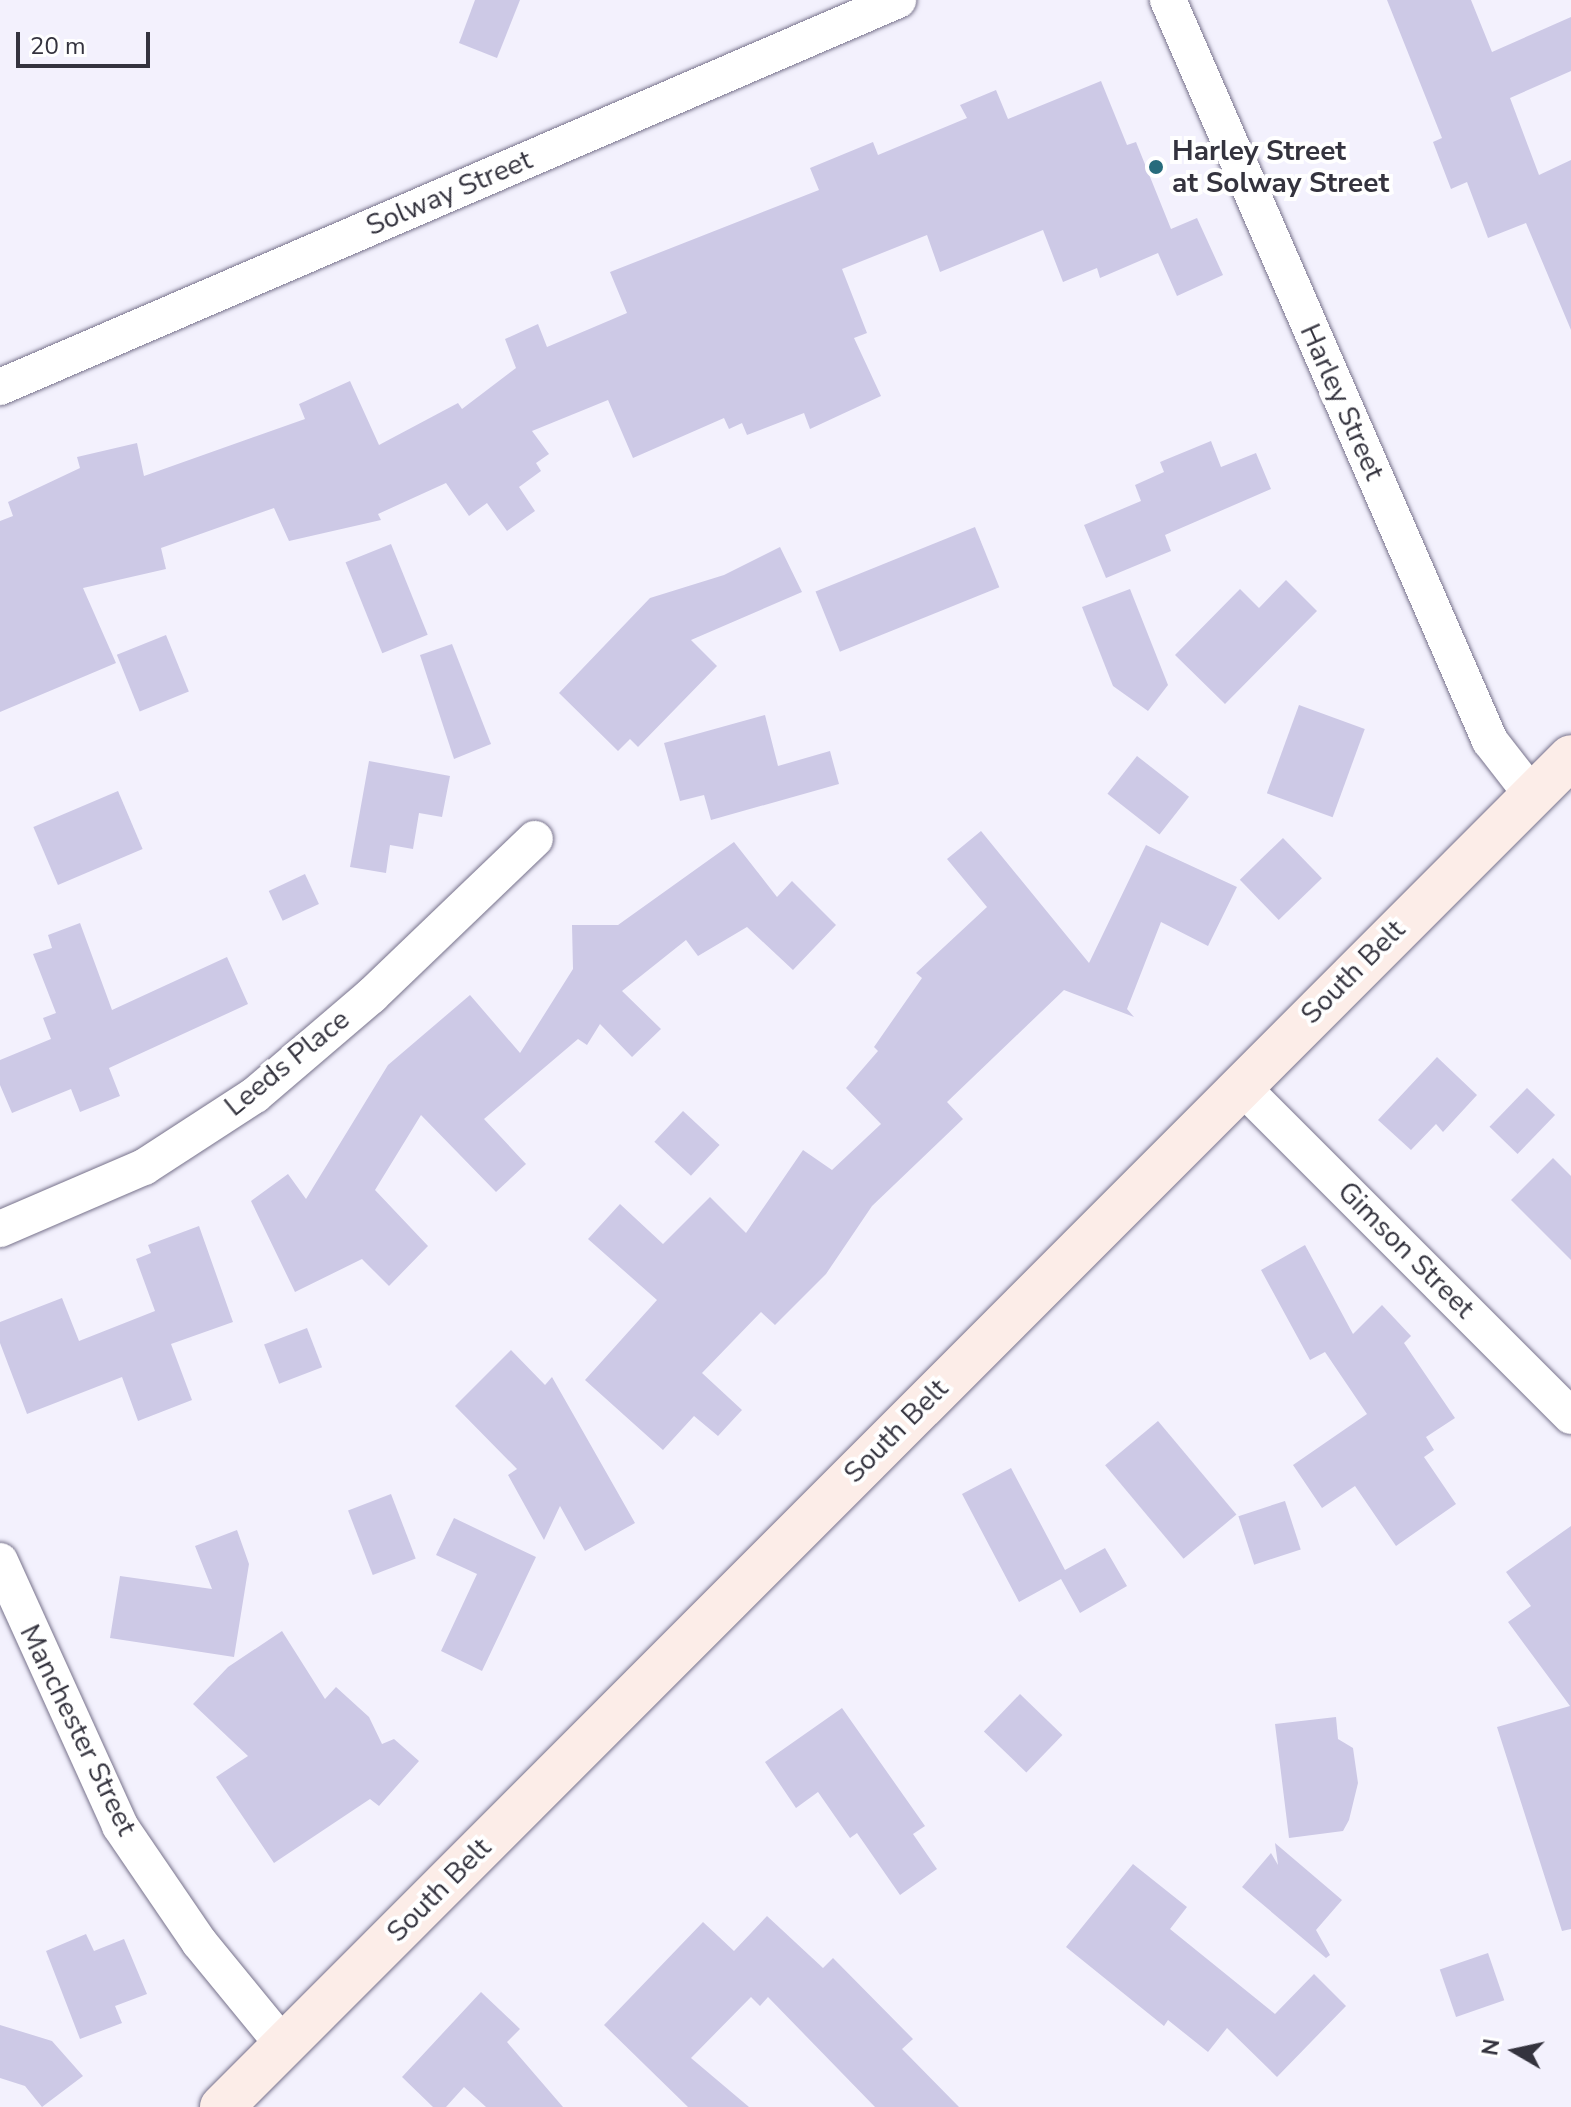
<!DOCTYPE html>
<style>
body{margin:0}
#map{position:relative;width:1571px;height:2107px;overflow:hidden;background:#f3f1fd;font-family:"Nunito Sans",sans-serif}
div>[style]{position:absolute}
.building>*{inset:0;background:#cdc9e6;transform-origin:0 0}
.roads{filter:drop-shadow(0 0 2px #77728b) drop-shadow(0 0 2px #77728b)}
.street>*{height:36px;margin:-18px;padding:0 18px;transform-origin:18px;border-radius:18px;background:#fff}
.secondary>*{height:44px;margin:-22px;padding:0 22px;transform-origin:22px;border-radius:22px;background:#fcede8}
.dots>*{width:22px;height:22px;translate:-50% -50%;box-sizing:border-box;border:4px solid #fff;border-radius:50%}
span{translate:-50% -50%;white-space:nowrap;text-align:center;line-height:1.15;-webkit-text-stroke:8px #fff;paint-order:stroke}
.poi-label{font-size:28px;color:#34333e;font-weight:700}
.left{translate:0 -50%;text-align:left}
.street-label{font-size:28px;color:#34333e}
.north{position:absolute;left:1475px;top:2011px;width:80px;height:80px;-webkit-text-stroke:6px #fff;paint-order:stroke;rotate:279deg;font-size:22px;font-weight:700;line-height:32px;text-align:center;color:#34333e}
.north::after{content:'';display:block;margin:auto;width:28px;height:36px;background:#34333e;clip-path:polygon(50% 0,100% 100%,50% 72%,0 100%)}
.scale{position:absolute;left:16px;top:32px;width:134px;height:36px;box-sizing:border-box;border:4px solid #34333e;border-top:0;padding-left:10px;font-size:24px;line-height:28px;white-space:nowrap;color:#34333e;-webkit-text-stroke:6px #fff;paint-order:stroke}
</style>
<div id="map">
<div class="building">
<div style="clip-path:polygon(475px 0,520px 0,497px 58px,459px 43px)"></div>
<div style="clip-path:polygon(1387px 0,1471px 0,1492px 52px,1571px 17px,1571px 71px,1510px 98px,1539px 175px,1571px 160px,1571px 330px,1526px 223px,1488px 238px,1467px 182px,1451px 189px,1433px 142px,1442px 138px)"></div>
<div style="clip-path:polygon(1101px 81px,1127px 145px,1136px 142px,1171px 229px,1197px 218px,1223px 275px,1177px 296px,1158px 253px,1100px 278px,1097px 268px,1063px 282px,1043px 230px,940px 272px,927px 235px,842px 269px,867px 333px,854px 338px,881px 396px,810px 429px,804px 413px,747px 435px,742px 423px,729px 429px,724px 418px,633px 458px,608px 400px,532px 431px,549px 454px,536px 463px,541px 471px,519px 487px,535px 511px,507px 531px,487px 503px,469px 516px,446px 483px,378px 514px,381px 520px,289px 541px,274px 508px,161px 548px,166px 569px,83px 588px,116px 663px,0 712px,0 521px,13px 516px,8px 502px,80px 468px,77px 457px,137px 443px,144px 476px,305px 419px,299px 404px,350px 381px,379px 445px,458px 403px,462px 409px,516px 368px,505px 339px,538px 324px,547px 347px,627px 313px,610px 272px,819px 190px,810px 168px,873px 142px,878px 155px,967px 118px,960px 105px,996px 90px,1008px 119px)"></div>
<div style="clip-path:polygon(1211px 441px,1221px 467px,1256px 453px,1271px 489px,1165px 535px,1171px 551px,1106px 578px,1084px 525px,1141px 501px,1135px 485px,1164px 472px,1160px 462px)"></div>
<div style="left:975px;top:527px;width:65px;height:172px;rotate:68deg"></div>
<div style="left:391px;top:544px;width:98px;height:49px;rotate:68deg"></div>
<div style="clip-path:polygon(780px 547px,802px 592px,691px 640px,717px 666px,638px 747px,630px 739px,618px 751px,559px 693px,650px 598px,724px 575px)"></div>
<div style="clip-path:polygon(1286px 580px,1317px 611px,1225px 704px,1175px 655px,1240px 589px,1259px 608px)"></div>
<div style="clip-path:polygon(1130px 589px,1168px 685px,1148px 711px,1113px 686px,1082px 607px)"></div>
<div style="left:166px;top:635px;width:61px;height:53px;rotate:68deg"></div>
<div style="clip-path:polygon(452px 644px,491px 744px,454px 759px,420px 655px)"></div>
<div style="left:1299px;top:705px;width:70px;height:94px;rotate:20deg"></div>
<div style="clip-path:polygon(765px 715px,778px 766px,830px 751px,839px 784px,711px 820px,704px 795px,680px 801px,664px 743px)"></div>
<div style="left:1137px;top:756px;width:66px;height:48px;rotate:38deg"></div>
<div style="clip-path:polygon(369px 761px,450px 776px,442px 817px,419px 813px,413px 849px,390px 845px,386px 873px,350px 867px)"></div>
<div style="left:118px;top:791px;width:63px;height:92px;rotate:67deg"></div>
<div style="clip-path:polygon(981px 831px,1089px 963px,1146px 845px,1237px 887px,1208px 946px,1161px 922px,1127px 1009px,1134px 1017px,1064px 990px,947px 1102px,963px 1119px,872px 1206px,826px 1274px,775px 1325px,761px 1312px,702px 1373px,742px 1410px,718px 1436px,694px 1416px,663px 1450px,585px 1380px,657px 1300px,588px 1239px,620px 1204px,663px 1244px,710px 1197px,746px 1233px,803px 1150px,832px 1170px,881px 1124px,846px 1088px,878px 1051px,874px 1047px,922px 978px,916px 973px,987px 907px,947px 859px)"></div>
<div style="left:1283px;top:838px;width:56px;height:60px;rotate:46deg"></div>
<div style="clip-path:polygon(734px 842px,777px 897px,792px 881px,836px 925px,793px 970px,747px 927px,698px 956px,686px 940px,622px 991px,661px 1029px,632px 1057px,600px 1024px,587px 1045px,578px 1039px,484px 1119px,526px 1164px,496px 1192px,421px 1115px,375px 1190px,428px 1246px,389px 1286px,362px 1259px,295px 1292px,251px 1201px,288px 1174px,306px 1199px,388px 1065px,470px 995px,520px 1053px,573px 969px,572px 925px,618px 925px)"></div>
<div style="left:305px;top:874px;width:33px;height:40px;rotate:65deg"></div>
<div style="clip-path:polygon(80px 923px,112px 1010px,227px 957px,248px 1004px,109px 1068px,120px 1096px,80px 1112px,71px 1089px,12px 1113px,0 1085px,0 1060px,51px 1039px,43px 1018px,56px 1013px,33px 954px,52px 948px,48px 935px)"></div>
<div style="clip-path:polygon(1437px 1057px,1477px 1095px,1443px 1132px,1436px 1124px,1411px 1150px,1378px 1120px)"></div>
<div style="left:1527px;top:1088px;width:39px;height:54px;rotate:44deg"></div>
<div style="left:683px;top:1111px;width:50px;height:42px;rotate:43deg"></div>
<div style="clip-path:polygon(1553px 1158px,1571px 1176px,1571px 1260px,1511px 1200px)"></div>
<div style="clip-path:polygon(199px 1226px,233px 1322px,171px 1344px,192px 1400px,138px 1421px,122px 1377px,27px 1414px,0 1343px,0 1322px,62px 1298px,79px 1341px,155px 1311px,136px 1259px,151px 1253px,148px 1245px)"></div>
<div style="clip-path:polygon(1305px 1245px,1353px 1334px,1382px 1305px,1411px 1336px,1404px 1343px,1455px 1418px,1426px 1437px,1434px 1450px,1424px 1457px,1456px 1504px,1396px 1546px,1355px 1486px,1322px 1508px,1293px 1465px,1367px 1414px,1325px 1352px,1310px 1360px,1261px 1270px)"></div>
<div style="left:307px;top:1328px;width:42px;height:46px;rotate:69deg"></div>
<div style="clip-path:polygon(511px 1350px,545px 1385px,552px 1377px,635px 1523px,585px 1551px,560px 1506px,544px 1540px,508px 1475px,517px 1469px,455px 1406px)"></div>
<div style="left:1158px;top:1421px;width:122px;height:69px;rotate:50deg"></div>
<div style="clip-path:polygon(1011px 1468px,1065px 1570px,1105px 1548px,1127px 1586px,1080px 1613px,1061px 1579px,1019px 1602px,962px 1494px)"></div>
<div style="left:391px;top:1494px;width:69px;height:46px;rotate:69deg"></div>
<div style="left:1285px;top:1501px;width:51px;height:49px;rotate:72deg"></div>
<div style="clip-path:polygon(454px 1518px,536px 1557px,482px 1671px,441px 1651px,477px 1574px,436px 1555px)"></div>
<div style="clip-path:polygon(1571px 1526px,1571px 1929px,1562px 1931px,1497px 1727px,1570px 1706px,1508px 1622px,1531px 1606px,1506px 1572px)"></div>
<div style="clip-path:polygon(237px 1530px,249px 1564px,234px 1657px,110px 1638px,120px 1576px,212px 1589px,195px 1546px)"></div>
<div style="clip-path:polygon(282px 1631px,325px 1699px,336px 1687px,369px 1717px,382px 1744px,394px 1739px,419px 1761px,379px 1806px,370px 1799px,274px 1863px,216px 1777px,248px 1756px,193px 1704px,228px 1667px)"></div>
<div style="left:1020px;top:1694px;width:59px;height:52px;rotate:44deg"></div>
<div style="clip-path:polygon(842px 1708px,925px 1826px,913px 1834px,937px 1869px,900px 1895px,857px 1833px,850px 1838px,818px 1792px,796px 1808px,765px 1762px)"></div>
<div style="clip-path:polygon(1336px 1717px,1338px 1739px,1353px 1748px,1358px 1783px,1349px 1820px,1343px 1831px,1289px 1838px,1275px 1724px)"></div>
<div style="clip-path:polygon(1275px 1843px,1342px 1900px,1316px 1930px,1330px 1955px,1326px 1958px,1242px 1887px,1271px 1853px,1278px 1865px)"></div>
<div style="clip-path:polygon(1133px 1864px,1187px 1907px,1170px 1929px,1275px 2014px,1314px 1974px,1346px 2006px,1277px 2077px,1227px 2028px,1208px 2052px,1168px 2020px,1164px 2026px,1066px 1947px)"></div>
<div style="clip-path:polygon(767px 1916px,823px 1968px,833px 1958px,913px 2039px,902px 2049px,959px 2107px,875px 2107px,768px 1997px,760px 2006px,751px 1997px,691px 2058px,749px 2107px,688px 2107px,604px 2025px,703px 1922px,734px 1951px)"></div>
<div style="clip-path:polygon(86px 1934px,94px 1951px,124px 1939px,147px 1994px,115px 2006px,122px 2023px,80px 2039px,46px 1951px)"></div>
<div style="left:1488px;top:1953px;width:50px;height:51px;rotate:71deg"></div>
<div style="clip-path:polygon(481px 1992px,520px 2029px,507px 2042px,563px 2107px,486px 2107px,464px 2087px,446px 2107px,433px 2107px,402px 2077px)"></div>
<div style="clip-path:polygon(0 2025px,52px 2041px,83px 2076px,42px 2107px,25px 2086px,0 2078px)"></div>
</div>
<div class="roads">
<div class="street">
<div style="left:1168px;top:0;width:808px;rotate:66.51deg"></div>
<div style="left:1490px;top:741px;width:68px;rotate:52.1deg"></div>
<div style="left:0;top:387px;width:978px;rotate:-23.31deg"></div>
<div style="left:1240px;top:1085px;width:468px;rotate:45deg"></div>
<div style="left:0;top:1229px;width:157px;rotate:-23.3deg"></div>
<div style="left:144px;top:1167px;width:132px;rotate:-33deg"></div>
<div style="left:255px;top:1095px;width:153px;rotate:-40.5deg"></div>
<div style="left:371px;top:996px;width:227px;rotate:-43.8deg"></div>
<div style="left:0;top:1561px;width:291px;rotate:65.6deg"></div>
<div style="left:120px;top:1826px;width:140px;rotate:55.7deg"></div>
<div style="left:199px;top:1942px;width:134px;rotate:50.7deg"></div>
</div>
<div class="secondary">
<div style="left:222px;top:2107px;width:1908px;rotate:-45.02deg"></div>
</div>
</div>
<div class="dots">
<div style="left:1156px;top:167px;background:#276b7c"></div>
</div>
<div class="poi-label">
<span class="left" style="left:1172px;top:167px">Harley Street<br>at Solway Street</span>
</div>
<div class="street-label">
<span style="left:449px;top:193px;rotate:-23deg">Solway Street</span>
<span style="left:1342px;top:402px;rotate:66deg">Harley Street</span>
<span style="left:1353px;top:972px;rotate:-45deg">South Belt</span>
<span style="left:287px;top:1063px;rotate:-39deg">Leeds Place</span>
<span style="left:1406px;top:1250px;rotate:45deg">Gimson Street</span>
<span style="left:896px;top:1431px;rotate:-45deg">South Belt</span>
<span style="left:78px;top:1730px;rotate:64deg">Manchester Street</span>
<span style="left:439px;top:1890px;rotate:-45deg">South Belt</span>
</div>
<div class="north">N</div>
<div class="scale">20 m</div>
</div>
